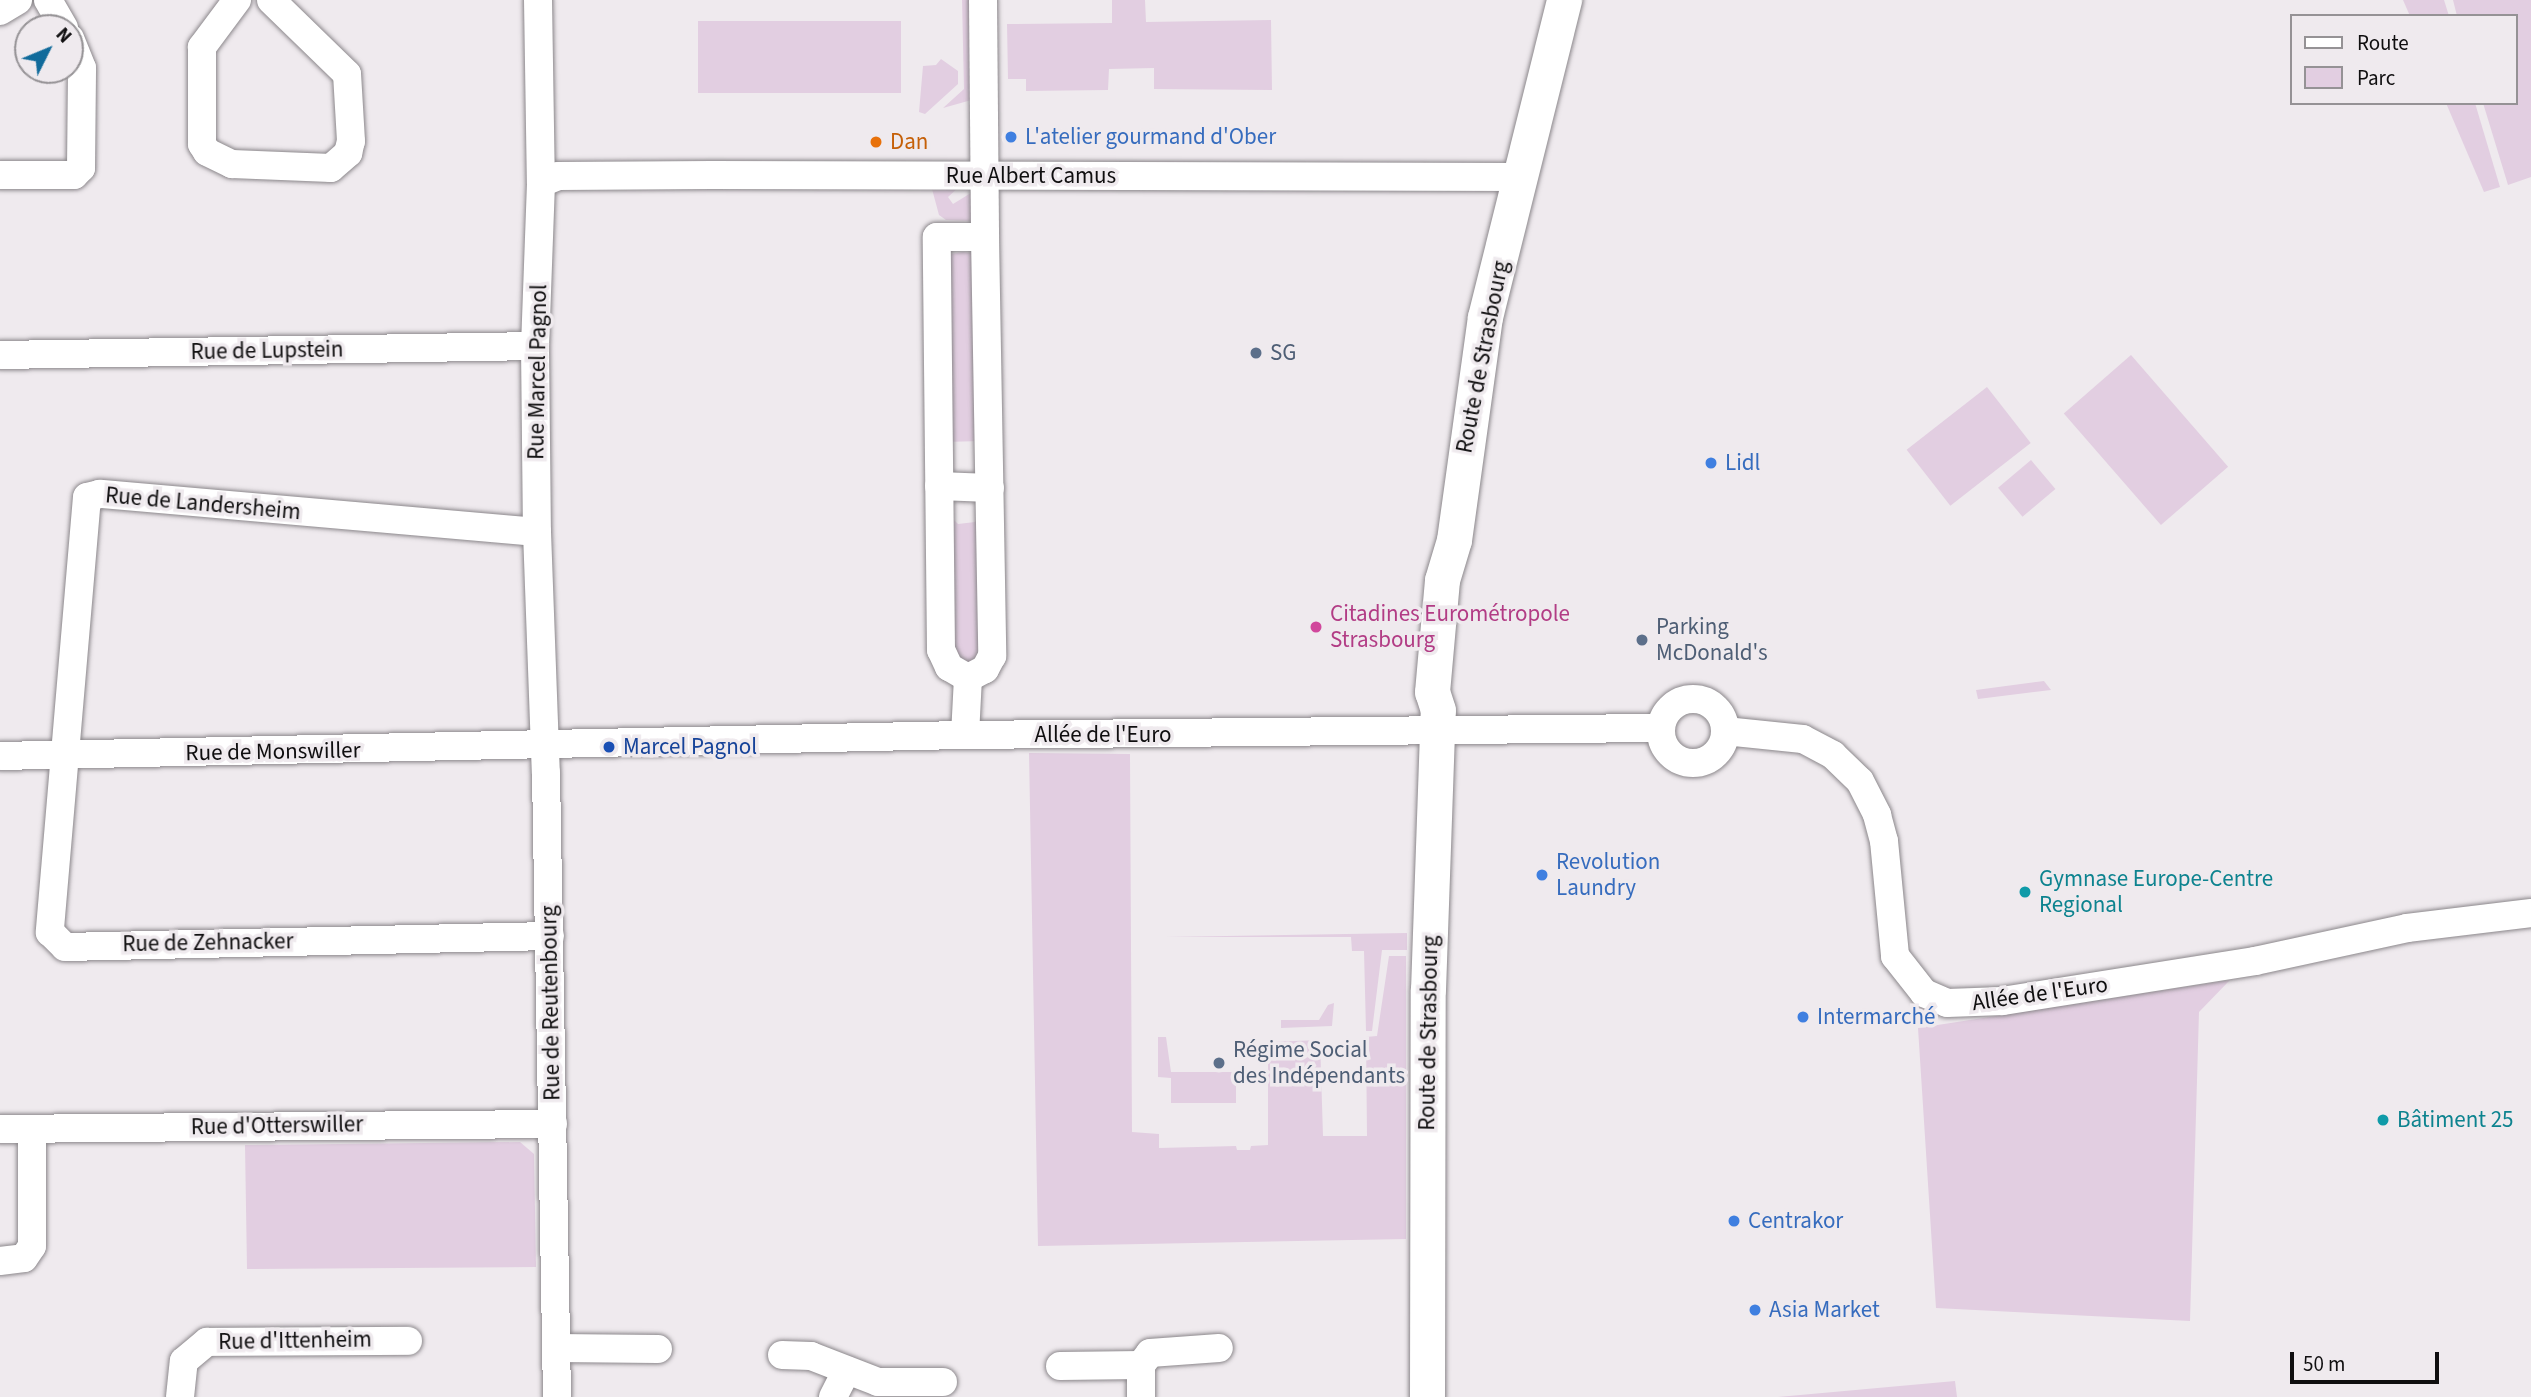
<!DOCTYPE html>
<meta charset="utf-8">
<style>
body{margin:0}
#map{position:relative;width:2531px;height:1397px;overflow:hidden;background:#efeaee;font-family:"Source Sans 3",sans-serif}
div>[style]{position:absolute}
.green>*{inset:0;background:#e2cee1;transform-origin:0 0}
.roads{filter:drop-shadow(0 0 2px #8b878b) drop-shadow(0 0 2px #8b878b)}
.minor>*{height:28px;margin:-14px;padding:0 14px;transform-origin:14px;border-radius:14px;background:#fff}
.minor>.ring{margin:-14px;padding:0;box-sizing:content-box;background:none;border:28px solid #fff;border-radius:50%}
.major>*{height:35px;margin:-17.5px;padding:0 17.5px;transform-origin:17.5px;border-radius:17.5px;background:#fff}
.dots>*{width:19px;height:19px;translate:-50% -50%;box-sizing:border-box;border:4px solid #efeaee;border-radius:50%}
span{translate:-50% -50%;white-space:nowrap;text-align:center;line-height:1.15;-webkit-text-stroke:7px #efeaee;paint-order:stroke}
.shop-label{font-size:23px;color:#366cbe}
.left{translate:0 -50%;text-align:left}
.food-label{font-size:23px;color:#c56008}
.street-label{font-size:23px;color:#0f0e0f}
.service-label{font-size:23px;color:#4e5e75}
.hotel-label{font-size:23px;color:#b23c85}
.transit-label{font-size:23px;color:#164399}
.culture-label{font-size:23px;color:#0d838f}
.legend{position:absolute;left:2290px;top:14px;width:228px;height:91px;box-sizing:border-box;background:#efeaee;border:2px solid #959295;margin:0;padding:9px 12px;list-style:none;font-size:21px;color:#0f0e0f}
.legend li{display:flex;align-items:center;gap:14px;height:35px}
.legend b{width:35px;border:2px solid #959295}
.north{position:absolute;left:14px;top:14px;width:70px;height:70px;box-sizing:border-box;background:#efeaee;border:2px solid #959295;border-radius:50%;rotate:47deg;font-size:19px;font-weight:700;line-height:28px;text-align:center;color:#0f0e0f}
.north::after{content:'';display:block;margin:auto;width:24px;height:32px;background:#116b9b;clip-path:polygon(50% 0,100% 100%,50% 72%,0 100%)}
.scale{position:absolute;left:2290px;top:1352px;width:149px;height:32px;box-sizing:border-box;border:4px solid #0f0e0f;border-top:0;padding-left:9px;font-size:21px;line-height:24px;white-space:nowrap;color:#0f0e0f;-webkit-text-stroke:5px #efeaee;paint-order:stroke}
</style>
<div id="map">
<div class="green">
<div style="clip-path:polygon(962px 0,974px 0,975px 99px,943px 108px,964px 89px)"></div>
<div style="clip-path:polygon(1112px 0,1145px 0,1146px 22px,1271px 20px,1272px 90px,1154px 89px,1154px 68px,1109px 69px,1108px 90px,1026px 91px,1026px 79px,1008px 79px,1007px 24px,1112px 23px)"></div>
<div style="clip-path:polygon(2403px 0,2444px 0,2449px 16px,2410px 16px)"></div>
<div style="clip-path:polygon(2453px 0,2531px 0,2531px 177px,2508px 185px,2483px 103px,2515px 103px,2515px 16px,2457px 16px)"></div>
<div style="left:698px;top:21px;width:203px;height:72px"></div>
<div style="clip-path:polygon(941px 59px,958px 71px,958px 84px,925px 114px,919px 112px,923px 66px,936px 65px)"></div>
<div style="clip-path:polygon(2446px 103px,2475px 103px,2500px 187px,2484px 192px)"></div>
<div style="clip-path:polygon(960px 186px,948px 197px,953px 204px,979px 188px,972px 221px,946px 220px,939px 215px,932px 189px)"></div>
<div style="clip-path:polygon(963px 252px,975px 254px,981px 441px,945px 442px,946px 262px,951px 254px)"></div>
<div style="left:2131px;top:355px;width:148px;height:89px;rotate:49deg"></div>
<div style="left:1987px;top:387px;width:71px;height:102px;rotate:52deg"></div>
<div style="left:2031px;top:460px;width:38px;height:43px;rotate:50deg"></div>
<div style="clip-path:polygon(947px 513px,958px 524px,975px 522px,982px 513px,978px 663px,954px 661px)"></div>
<div style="clip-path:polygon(2044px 681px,2051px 690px,1978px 699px,1976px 690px)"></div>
<div style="clip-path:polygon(1029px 753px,1130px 754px,1132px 1132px,1159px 1134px,1159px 1148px,1236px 1146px,1237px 1150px,1250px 1150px,1251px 1146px,1268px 1145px,1268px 1042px,1320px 1040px,1323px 1136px,1367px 1136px,1366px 1037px,1377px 1036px,1389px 956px,1406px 956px,1406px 1239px,1038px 1246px)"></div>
<div style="clip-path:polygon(1407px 933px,1407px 950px,1382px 950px,1372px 1031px,1366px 1031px,1364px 951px,1352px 951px,1351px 937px,1165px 937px)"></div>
<div style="clip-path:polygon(2230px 980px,2199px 1012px,2190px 1321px,1936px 1308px,1918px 1028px)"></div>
<div style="clip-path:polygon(1334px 1003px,1332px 1026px,1281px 1028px,1281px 1020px,1319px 1020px,1328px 1005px)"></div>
<div style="clip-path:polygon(1158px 1037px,1166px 1037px,1171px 1072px,1236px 1072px,1236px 1103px,1171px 1103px,1171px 1078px,1158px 1077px)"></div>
<div style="clip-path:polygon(520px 1142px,534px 1154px,536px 1267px,247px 1269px,245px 1145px)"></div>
<div style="clip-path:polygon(1955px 1381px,1957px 1397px,1778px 1397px)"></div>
</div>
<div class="roads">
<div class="minor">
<div style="left:48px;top:0;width:32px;rotate:60deg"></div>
<div style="left:237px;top:0;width:59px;rotate:126.7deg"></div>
<div style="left:202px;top:47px;width:97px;rotate:90deg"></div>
<div style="left:202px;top:144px;width:9px;rotate:58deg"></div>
<div style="left:207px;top:152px;width:28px;rotate:26deg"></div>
<div style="left:232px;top:164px;width:99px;rotate:2.3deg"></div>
<div style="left:331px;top:168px;width:23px;rotate:-41deg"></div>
<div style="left:348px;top:153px;width:12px;rotate:-76deg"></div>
<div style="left:351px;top:141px;width:67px;rotate:-93.4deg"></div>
<div style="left:347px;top:74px;width:106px;rotate:-135.8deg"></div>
<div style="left:538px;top:0;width:183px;rotate:89.1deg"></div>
<div style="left:541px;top:183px;width:163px;rotate:92.1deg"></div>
<div style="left:535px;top:346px;width:186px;rotate:89.4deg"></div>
<div style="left:537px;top:532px;width:241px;rotate:87.9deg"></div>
<div style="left:546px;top:773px;width:624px;rotate:88.99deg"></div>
<div style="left:983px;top:0;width:237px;rotate:89.5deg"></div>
<div style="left:0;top:11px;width:21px;rotate:-31deg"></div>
<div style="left:0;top:175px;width:74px"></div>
<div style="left:74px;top:175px;width:10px;rotate:-45deg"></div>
<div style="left:81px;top:168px;width:100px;rotate:-89.4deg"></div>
<div style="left:82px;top:68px;width:32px;rotate:-112deg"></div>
<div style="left:541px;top:183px;width:18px;rotate:-22deg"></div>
<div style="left:558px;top:176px;width:153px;rotate:-0.4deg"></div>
<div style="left:711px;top:175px;width:810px;rotate:0.14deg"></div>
<div style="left:937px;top:237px;width:48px"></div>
<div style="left:985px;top:237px;width:419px;rotate:89deg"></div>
<div style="left:992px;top:656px;width:15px;rotate:118deg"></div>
<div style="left:985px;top:669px;width:19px;rotate:152deg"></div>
<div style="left:968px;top:678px;width:22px;rotate:-150deg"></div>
<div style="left:949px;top:667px;width:19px;rotate:-115deg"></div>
<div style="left:941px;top:650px;width:413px;rotate:-90.6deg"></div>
<div style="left:0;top:355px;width:535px;rotate:-0.96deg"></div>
<div style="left:939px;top:486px;width:51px;rotate:2.2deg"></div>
<div style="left:537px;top:532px;width:439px;rotate:-175deg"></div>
<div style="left:100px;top:494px;width:13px;rotate:167deg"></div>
<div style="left:87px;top:497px;width:437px;rotate:94.9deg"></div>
<div style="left:50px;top:932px;width:21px;rotate:45deg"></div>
<div style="left:65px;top:947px;width:485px;rotate:-1.3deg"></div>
<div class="ring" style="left:1661px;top:699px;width:36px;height:36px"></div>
<div style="left:1725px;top:731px;width:78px;rotate:5.9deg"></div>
<div style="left:1803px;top:739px;width:34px;rotate:28deg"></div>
<div style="left:1833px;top:755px;width:37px;rotate:44deg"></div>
<div style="left:1860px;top:781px;width:38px;rotate:63deg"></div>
<div style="left:1877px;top:815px;width:27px;rotate:75deg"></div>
<div style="left:1884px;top:841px;width:116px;rotate:84.5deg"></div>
<div style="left:1895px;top:956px;width:47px;rotate:51.9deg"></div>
<div style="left:1924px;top:993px;width:25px;rotate:23deg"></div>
<div style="left:1947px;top:1003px;width:56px;rotate:-2deg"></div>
<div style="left:2003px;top:1001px;width:255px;rotate:-9deg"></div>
<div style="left:2255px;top:961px;width:156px;rotate:-12.2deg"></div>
<div style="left:2407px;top:928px;width:125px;rotate:-6.9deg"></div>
<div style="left:965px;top:735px;width:57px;rotate:-87deg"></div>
<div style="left:0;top:756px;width:965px;rotate:-1.25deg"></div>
<div style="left:965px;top:735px;width:695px;rotate:-0.58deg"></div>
<div style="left:0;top:1129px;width:553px;rotate:-0.52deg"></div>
<div style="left:0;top:1261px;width:24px;rotate:-7deg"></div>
<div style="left:24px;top:1258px;width:14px;rotate:-56deg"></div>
<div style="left:32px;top:1246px;width:117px;rotate:-90deg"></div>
<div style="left:556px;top:1348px;width:102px;rotate:0.6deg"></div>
<div style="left:782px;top:1355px;width:29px;rotate:2deg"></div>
<div style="left:811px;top:1356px;width:72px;rotate:21.2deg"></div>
<div style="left:878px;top:1382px;width:65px"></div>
<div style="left:1141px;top:1365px;width:15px;rotate:-53deg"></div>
<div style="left:1150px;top:1353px;width:69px;rotate:-4.1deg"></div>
<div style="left:1141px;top:1365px;width:32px;rotate:90deg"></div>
<div style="left:1060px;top:1366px;width:81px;rotate:-0.7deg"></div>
<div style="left:180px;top:1397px;width:36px;rotate:-84deg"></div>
<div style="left:184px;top:1361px;width:30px;rotate:-40deg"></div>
<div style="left:207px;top:1342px;width:201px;rotate:-0.3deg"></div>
<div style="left:833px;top:1397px;width:30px;rotate:-63deg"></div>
</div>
<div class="major">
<div style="left:1427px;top:1397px;width:407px;rotate:-89.9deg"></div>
<div style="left:1428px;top:990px;width:280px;rotate:-88deg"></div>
<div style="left:1438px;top:710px;width:19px;rotate:-108deg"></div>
<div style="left:1432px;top:692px;width:112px;rotate:-84.9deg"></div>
<div style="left:1442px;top:580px;width:42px;rotate:-73.3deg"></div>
<div style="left:1454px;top:540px;width:225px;rotate:-82.1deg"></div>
<div style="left:1485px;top:317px;width:327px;rotate:-76deg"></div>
</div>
</div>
<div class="dots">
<div style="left:1011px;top:137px;background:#3f7fe0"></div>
<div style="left:876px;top:142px;background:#e8710a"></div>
<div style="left:1256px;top:353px;background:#5c6f8a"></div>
<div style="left:1711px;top:463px;background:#3f7fe0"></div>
<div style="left:1316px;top:627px;background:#d1479c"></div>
<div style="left:1642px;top:640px;background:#5c6f8a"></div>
<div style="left:609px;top:747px;background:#1a4fb4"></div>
<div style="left:1542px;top:875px;background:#3f7fe0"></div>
<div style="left:2025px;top:892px;background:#0f9aa8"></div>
<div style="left:1803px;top:1017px;background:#3f7fe0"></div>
<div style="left:1219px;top:1063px;background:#5c6f8a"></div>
<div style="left:2383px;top:1120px;background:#0f9aa8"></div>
<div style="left:1734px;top:1221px;background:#3f7fe0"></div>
<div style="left:1755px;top:1310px;background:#3f7fe0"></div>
</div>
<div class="shop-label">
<span class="left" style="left:1025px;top:137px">L'atelier gourmand d'Ober</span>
<span class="left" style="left:1725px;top:463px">Lidl</span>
<span class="left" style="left:1556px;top:875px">Revolution<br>Laundry</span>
<span class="left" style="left:1817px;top:1017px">Intermarché</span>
<span class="left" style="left:1748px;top:1221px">Centrakor</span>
<span class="left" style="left:1769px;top:1310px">Asia Market</span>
</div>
<div class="food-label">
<span class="left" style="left:890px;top:142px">Dan</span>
</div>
<div class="street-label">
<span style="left:1031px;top:176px">Rue Albert Camus</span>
<span style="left:267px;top:351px;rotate:-1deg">Rue de Lupstein</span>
<span style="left:1483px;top:357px;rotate:-79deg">Route de Strasbourg</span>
<span style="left:538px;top:372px;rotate:-89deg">Rue Marcel Pagnol</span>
<span style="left:203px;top:504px;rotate:5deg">Rue de Landersheim</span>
<span style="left:1103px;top:735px">Allée de l'Euro</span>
<span style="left:273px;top:752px;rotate:-1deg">Rue de Monswiller</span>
<span style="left:208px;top:943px;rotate:-1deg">Rue de Zehnacker</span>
<span style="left:2040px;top:994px;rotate:-8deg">Allée de l'Euro</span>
<span style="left:551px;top:1003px;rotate:-91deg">Rue de Reutenbourg</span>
<span style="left:1429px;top:1033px;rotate:-89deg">Route de Strasbourg</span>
<span style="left:277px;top:1126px;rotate:-1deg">Rue d'Otterswiller</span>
<span style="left:295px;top:1341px;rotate:-1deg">Rue d'Ittenheim</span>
</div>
<div class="service-label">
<span class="left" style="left:1270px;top:353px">SG</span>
<span class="left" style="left:1656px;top:640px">Parking<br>McDonald's</span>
<span class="left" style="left:1233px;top:1063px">Régime Social<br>des Indépendants</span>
</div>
<div class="hotel-label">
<span class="left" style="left:1330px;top:627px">Citadines Eurométropole<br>Strasbourg</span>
</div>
<div class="transit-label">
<span class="left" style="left:623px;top:747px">Marcel Pagnol</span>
</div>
<div class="culture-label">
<span class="left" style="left:2039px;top:892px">Gymnase Europe-Centre<br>Regional</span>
<span class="left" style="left:2397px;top:1120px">Bâtiment 25</span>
</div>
<ul class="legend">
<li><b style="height:9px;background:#fff"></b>Route</li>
<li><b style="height:19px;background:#e2cee1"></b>Parc</li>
</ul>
<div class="north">N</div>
<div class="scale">50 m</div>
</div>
